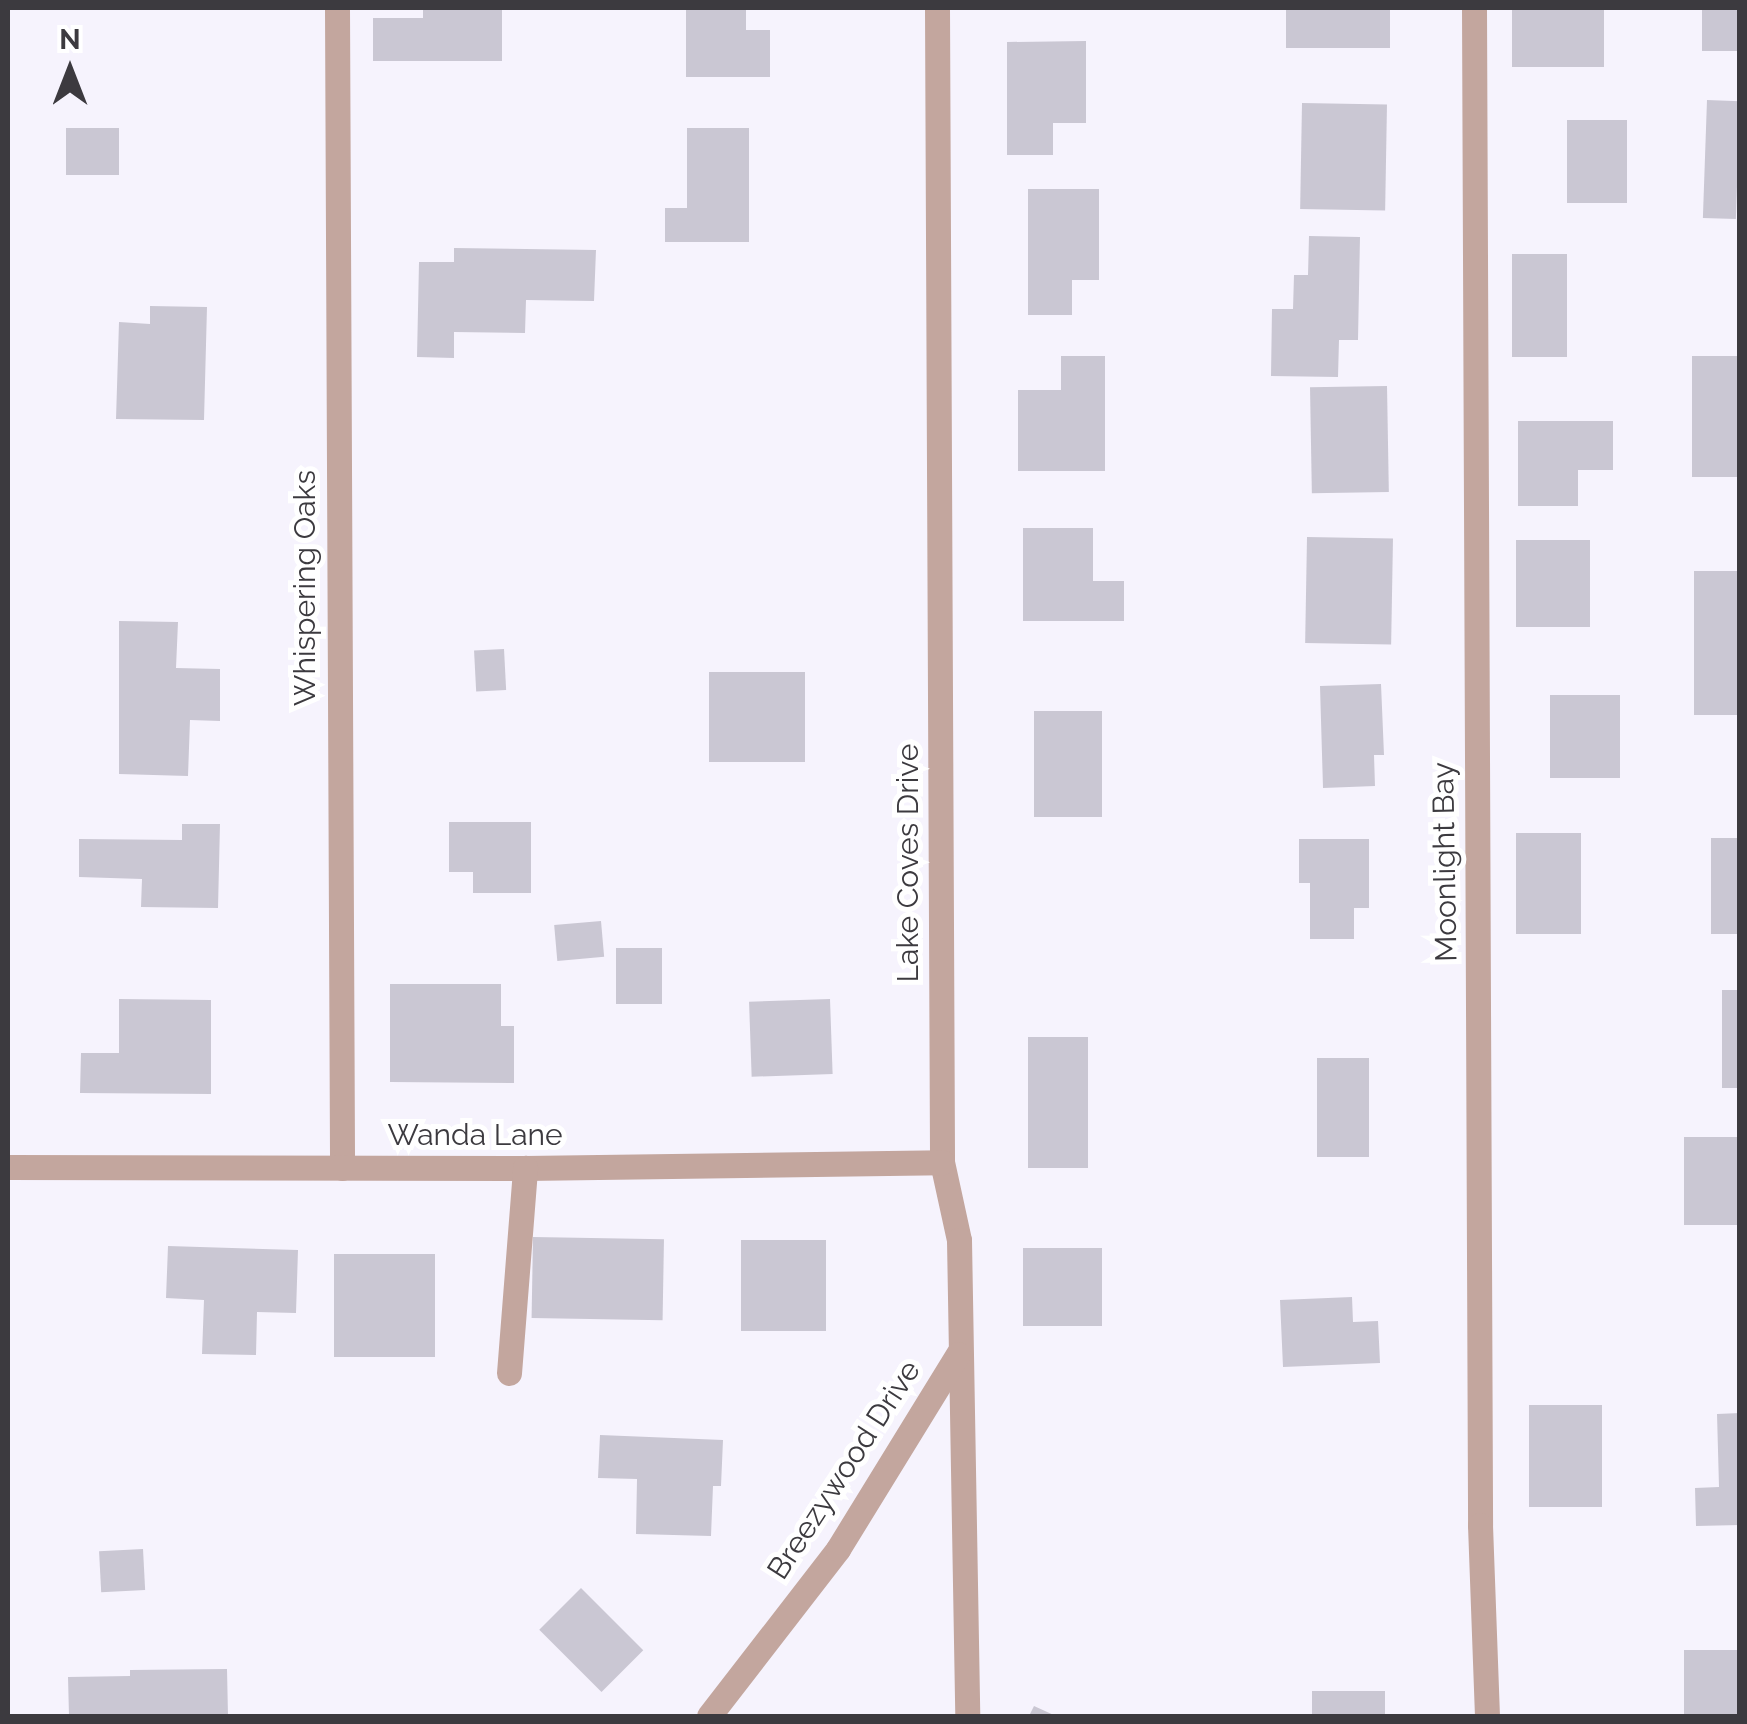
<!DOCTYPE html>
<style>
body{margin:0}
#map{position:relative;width:1747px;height:1724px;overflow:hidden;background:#f6f3fd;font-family:Raleway,sans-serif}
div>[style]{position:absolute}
.building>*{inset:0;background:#cac7d3;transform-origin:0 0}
.minor>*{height:25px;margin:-12.5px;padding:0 12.5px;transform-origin:12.5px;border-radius:12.5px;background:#c3a69e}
span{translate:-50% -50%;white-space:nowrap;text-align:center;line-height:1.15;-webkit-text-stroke:10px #fff;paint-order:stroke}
.street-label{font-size:30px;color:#3c3a3f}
.frame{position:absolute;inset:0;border:10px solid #3c3a3f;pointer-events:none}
.north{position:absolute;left:20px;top:20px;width:100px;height:100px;-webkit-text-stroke:8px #fff;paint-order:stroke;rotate:0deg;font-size:28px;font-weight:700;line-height:40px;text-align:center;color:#3c3a3f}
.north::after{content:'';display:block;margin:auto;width:35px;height:45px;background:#3c3a3f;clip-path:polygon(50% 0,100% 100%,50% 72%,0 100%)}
</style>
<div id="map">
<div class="building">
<div style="clip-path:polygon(423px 8px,502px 8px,502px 61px,373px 61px,373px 18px,423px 18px)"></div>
<div style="clip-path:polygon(686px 8px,746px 8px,746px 30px,770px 30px,770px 77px,686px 77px)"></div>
<div style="left:1286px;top:8px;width:104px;height:40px"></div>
<div style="left:1512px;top:8px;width:92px;height:59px"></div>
<div style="left:1702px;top:8px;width:38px;height:43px"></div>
<div style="clip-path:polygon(1086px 41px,1086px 123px,1053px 123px,1053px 155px,1007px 155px,1007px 42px)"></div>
<div style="left:1707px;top:100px;width:33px;height:118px;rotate:2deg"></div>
<div style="left:1302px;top:103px;width:85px;height:106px;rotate:1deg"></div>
<div style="left:1567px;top:120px;width:60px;height:83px"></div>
<div style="left:66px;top:128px;width:53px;height:47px"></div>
<div style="clip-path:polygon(687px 128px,749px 128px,749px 242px,665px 242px,665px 208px,687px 208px)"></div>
<div style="clip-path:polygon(1028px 189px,1099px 189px,1099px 280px,1072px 280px,1072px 315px,1028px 315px)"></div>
<div style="clip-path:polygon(1309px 236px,1360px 237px,1358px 340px,1339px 340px,1338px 377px,1271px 376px,1272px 309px,1293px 309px,1294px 275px,1308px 275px)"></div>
<div style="clip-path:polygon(454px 248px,596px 250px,594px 301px,526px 300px,525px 333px,454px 332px,454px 358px,417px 357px,419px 262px,454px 262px)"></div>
<div style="left:1512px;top:254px;width:55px;height:103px"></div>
<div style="clip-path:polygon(150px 306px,207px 307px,204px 420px,116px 419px,119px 322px,150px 324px)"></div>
<div style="clip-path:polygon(1061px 356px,1105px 356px,1105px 471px,1018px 471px,1018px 390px,1061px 390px)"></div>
<div style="left:1692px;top:356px;width:48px;height:121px"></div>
<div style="left:1387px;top:386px;width:106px;height:77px;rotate:89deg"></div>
<div style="clip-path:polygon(1518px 421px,1613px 421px,1613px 470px,1578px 470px,1578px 506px,1518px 506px)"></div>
<div style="clip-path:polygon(1023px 528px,1093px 528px,1093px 581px,1124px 581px,1124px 621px,1023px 621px)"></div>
<div style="left:1307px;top:537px;width:86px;height:106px;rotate:1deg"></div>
<div style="left:1516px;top:540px;width:74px;height:87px"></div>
<div style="left:1694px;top:571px;width:46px;height:144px"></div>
<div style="clip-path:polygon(119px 621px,178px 622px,176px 668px,220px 669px,220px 721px,190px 720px,188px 776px,119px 774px)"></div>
<div style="left:504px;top:649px;width:41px;height:30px;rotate:87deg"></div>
<div style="left:709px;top:672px;width:96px;height:90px"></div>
<div style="clip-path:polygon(1381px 684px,1384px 755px,1374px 755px,1375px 786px,1323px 788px,1320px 686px)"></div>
<div style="left:1550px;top:695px;width:70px;height:83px"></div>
<div style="left:1034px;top:711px;width:68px;height:106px"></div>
<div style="clip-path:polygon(449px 822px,531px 822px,531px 893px,473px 893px,473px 872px,449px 872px)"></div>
<div style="clip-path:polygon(182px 824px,220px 824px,218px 908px,141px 907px,142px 879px,79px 877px,79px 839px,182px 840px)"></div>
<div style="left:1516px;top:833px;width:65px;height:101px"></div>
<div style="left:1711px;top:838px;width:29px;height:96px"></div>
<div style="clip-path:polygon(1299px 839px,1369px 839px,1369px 908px,1354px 908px,1354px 939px,1310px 939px,1310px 883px,1299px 883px)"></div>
<div style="left:601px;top:921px;width:36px;height:47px;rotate:85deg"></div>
<div style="left:616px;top:948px;width:46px;height:56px"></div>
<div style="clip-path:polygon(390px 984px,501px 984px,501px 1026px,514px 1026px,514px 1083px,390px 1082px)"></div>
<div style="left:1722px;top:990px;width:18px;height:98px"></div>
<div style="clip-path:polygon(119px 999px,211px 1000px,211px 1094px,80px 1093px,81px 1053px,119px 1053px)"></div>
<div style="left:830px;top:999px;width:75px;height:81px;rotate:88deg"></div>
<div style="left:1028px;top:1037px;width:60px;height:131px"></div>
<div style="left:1317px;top:1058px;width:52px;height:99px"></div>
<div style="left:1684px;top:1137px;width:56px;height:88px"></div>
<div style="left:533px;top:1237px;width:131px;height:81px;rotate:1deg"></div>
<div style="left:741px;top:1240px;width:85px;height:91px"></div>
<div style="clip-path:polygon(168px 1246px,298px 1250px,296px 1313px,257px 1312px,256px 1355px,202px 1354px,204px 1300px,166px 1298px)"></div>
<div style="left:1023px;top:1248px;width:79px;height:78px"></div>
<div style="left:334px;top:1254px;width:101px;height:103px"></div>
<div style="clip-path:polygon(1352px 1297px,1353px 1322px,1378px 1321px,1380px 1363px,1283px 1367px,1280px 1300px)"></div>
<div style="left:1529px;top:1405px;width:73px;height:102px"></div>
<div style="clip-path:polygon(1740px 1413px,1740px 1525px,1696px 1526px,1695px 1488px,1719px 1487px,1717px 1414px)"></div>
<div style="clip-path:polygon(600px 1435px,723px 1440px,721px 1486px,713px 1486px,711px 1536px,636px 1534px,637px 1479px,598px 1478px)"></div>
<div style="left:143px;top:1549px;width:41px;height:44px;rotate:87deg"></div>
<div style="left:581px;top:1588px;width:88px;height:59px;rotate:45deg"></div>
<div style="left:1684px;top:1650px;width:56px;height:66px"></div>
<div style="clip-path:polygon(227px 1669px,228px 1716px,69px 1716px,68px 1677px,130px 1676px,130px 1670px)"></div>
<div style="left:1312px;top:1691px;width:73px;height:25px"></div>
<div style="clip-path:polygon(1034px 1706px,1056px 1716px,1029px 1716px)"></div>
</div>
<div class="minor">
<div style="left:337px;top:8px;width:1160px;rotate:89.75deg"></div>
<div style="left:937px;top:8px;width:1154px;rotate:89.75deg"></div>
<div style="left:942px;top:1162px;width:80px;rotate:77.7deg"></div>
<div style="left:959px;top:1240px;width:476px;rotate:89deg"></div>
<div style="left:1474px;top:8px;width:1517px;rotate:89.77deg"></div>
<div style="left:1480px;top:1525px;width:191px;rotate:87.9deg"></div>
<div style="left:8px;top:1167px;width:517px;rotate:0.11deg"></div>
<div style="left:525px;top:1168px;width:417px;rotate:-0.8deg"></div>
<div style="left:509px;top:1373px;width:206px;rotate:-85.5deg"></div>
<div style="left:709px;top:1716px;width:211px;rotate:-52.3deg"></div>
<div style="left:838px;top:1549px;width:229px;rotate:-58.4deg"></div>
</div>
<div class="street-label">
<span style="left:305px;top:588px;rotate:-90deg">Whispering Oaks</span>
<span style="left:1445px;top:862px;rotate:-91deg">Moonlight Bay</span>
<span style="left:908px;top:863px;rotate:-90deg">Lake Coves Drive</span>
<span style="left:475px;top:1135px">Wanda Lane</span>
<span style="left:844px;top:1470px;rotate:-57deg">Breezywood Drive</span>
</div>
<div class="frame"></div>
<div class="north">N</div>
</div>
